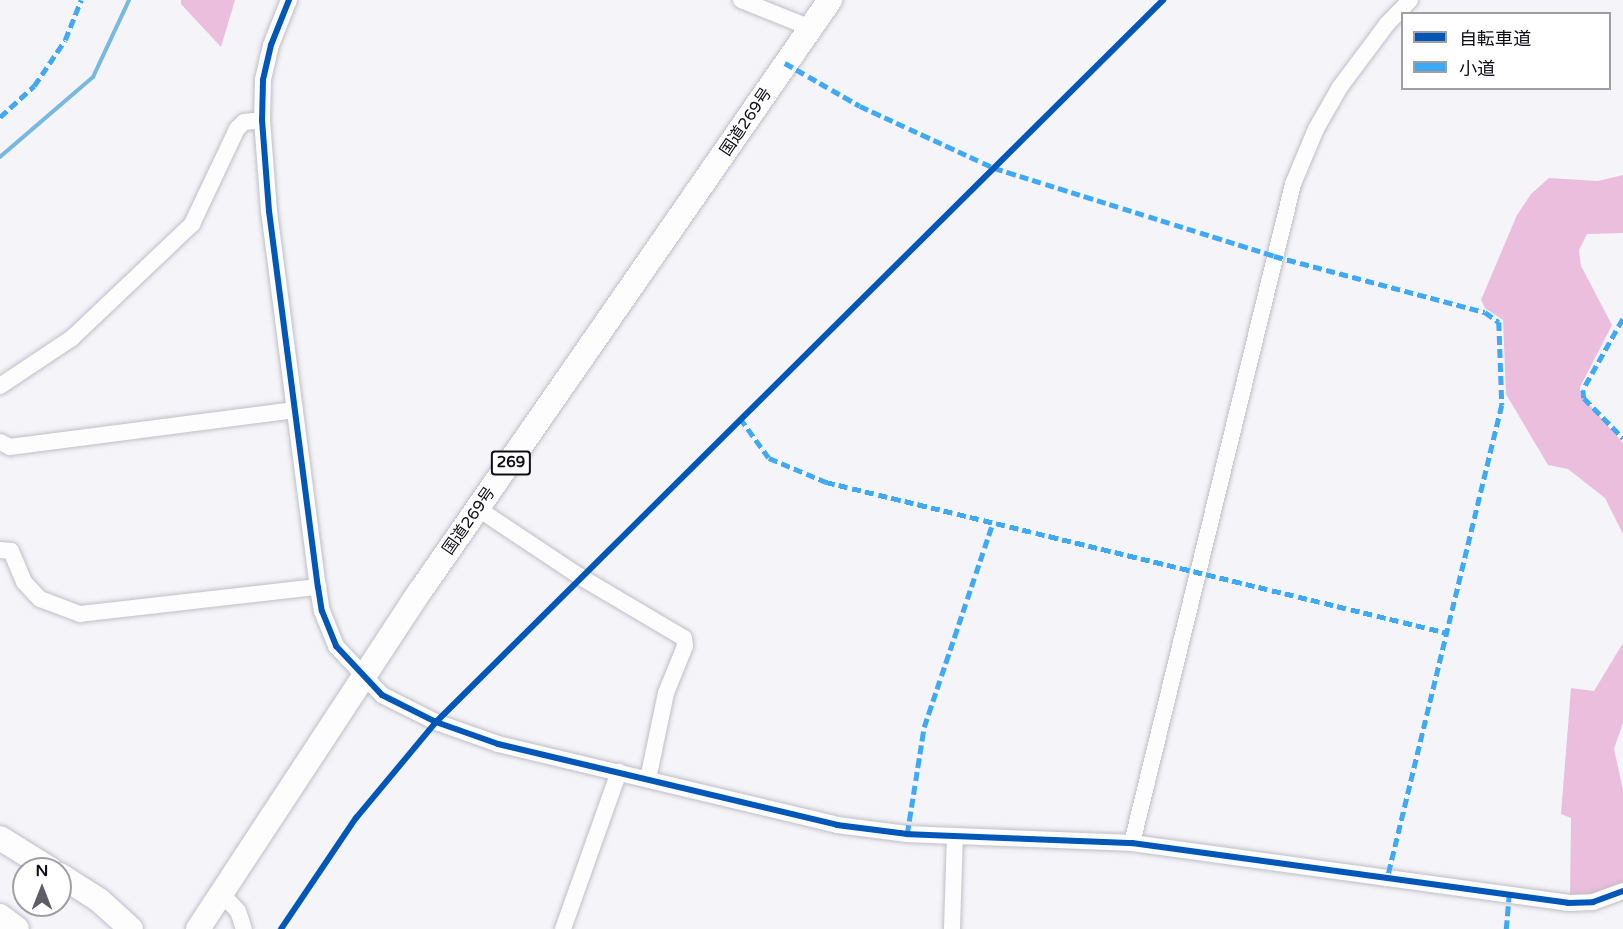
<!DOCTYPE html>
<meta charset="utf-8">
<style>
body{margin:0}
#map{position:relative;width:1623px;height:929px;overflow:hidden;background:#f4f4f9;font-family:"Varela Round","Noto Sans JP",sans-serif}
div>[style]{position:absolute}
.forest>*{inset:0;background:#ebbedd}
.stream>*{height:4px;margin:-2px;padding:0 2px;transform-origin:2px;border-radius:2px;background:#77b9e0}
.roads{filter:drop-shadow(0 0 2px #bfbec6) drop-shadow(0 0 2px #bfbec6)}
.minor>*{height:16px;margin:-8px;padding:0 8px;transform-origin:8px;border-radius:8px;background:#fdfdfe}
.highway>*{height:24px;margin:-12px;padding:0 12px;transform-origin:12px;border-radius:12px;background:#fdfdfe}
.quiet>*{height:4.5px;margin-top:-2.25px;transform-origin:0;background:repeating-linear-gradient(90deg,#3fa9f5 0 9px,transparent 0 13.5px)}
.cycleway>*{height:6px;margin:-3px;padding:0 3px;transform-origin:3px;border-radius:3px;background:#0057b8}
span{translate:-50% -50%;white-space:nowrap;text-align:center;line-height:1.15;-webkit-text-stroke:4.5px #fff;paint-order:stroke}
.shield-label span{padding:2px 4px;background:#fff;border:2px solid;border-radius:4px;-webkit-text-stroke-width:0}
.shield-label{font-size:15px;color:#0f0e17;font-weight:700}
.street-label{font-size:16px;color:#0f0e17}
.legend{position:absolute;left:1401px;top:12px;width:210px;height:78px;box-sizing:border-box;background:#fff;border:2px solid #9f9fa2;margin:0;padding:8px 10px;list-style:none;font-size:18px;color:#0f0e17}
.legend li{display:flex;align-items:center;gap:12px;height:30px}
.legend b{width:30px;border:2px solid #9f9fa2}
.north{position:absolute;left:12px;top:857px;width:60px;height:60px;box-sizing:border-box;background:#fff;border:2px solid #9f9fa2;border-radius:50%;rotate:0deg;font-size:16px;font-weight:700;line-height:24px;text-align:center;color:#0f0e17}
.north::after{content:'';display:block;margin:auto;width:21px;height:27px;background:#5f5e66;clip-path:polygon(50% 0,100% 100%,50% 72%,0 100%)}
</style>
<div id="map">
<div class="forest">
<div style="clip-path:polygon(181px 0,235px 0,221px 47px,181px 4px)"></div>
<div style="clip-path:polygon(1623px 175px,1623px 233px,1587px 234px,1579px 250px,1581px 266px,1612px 325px,1580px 387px,1580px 394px,1623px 443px,1623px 534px,1605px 498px,1568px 469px,1548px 465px,1506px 394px,1503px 320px,1485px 308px,1481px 300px,1517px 215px,1531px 194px,1549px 178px,1598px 181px)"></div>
<div style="clip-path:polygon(1623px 643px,1623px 723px,1614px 749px,1623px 790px,1623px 883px,1596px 895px,1570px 896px,1571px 818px,1561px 814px,1571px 688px,1594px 691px)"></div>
</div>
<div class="stream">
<div style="left:0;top:157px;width:123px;rotate:-40.7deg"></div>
<div style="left:93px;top:77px;width:85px;rotate:-64.9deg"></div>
</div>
<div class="roads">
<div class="minor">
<div style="left:289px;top:0;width:48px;rotate:111.8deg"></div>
<div style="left:271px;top:45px;width:36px;rotate:103deg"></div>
<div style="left:263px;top:80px;width:40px;rotate:91.4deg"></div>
<div style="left:262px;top:120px;width:91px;rotate:85.6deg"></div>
<div style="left:269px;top:211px;width:379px;rotate:82.6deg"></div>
<div style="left:318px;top:587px;width:24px;rotate:81deg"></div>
<div style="left:322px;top:611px;width:38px;rotate:68deg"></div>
<div style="left:336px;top:646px;width:67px;rotate:46.8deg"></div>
<div style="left:382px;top:695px;width:60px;rotate:26.6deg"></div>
<div style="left:436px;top:722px;width:66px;rotate:19.5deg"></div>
<div style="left:498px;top:744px;width:349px;rotate:13.4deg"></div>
<div style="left:837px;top:825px;width:71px;rotate:7.3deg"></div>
<div style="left:907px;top:834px;width:225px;rotate:2.3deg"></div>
<div style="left:1132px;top:843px;width:440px;rotate:7.8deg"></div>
<div style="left:1568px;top:903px;width:25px;rotate:-2deg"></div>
<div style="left:1593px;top:902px;width:32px;rotate:-20deg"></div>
<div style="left:741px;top:0;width:75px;rotate:21.8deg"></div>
<div style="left:0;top:386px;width:87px;rotate:-33.7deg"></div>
<div style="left:72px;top:338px;width:166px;rotate:-43.5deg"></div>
<div style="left:192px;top:224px;width:105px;rotate:-64.7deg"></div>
<div style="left:237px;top:129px;width:10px;rotate:-45deg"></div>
<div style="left:244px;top:122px;width:18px;rotate:-6deg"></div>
<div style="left:0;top:442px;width:11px;rotate:27deg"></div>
<div style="left:10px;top:447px;width:287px;rotate:-7.4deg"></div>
<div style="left:477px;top:508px;width:123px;rotate:33.7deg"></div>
<div style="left:579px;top:576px;width:122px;rotate:30.6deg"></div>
<div style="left:684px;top:638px;width:8px;rotate:83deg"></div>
<div style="left:685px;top:646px;width:51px;rotate:112deg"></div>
<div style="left:666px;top:693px;width:88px;rotate:101.8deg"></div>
<div style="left:0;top:550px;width:11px;rotate:5deg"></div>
<div style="left:11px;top:551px;width:34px;rotate:67deg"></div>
<div style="left:24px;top:582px;width:23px;rotate:47deg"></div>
<div style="left:40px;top:599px;width:43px;rotate:20.6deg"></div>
<div style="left:80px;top:614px;width:240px;rotate:-6.5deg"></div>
<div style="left:1132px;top:843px;width:678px;rotate:-76.27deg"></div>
<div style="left:1293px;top:184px;width:60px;rotate:-67.3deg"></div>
<div style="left:1316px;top:129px;width:48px;rotate:-60.3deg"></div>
<div style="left:1340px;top:87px;width:79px;rotate:-53.3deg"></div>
<div style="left:1387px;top:24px;width:33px;rotate:-46deg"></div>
<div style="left:221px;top:893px;width:25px;rotate:47deg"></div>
<div style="left:238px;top:911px;width:19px;rotate:72deg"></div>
<div style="left:563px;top:929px;width:167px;rotate:-70.4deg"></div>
<div style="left:952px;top:929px;width:93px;rotate:-88.2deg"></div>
</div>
<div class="highway">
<div style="left:0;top:838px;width:59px;rotate:31.8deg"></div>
<div style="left:60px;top:875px;width:46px;rotate:32.7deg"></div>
<div style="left:99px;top:900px;width:43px;rotate:42.2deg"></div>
<div style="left:0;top:916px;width:21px;rotate:37deg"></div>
<div style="left:198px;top:929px;width:406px;rotate:-56.7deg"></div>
<div style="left:421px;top:590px;width:718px;rotate:-55.27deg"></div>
</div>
</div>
<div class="quiet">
<div style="left:785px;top:63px;width:86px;rotate:29.8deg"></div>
<div style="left:860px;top:106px;width:148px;rotate:24.8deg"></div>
<div style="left:994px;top:168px;width:294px;rotate:17.4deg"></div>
<div style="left:1274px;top:256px;width:218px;rotate:14.9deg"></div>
<div style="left:1485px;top:312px;width:17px;rotate:36deg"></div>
<div style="left:1499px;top:322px;width:83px;rotate:87.9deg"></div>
<div style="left:1502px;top:405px;width:488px;rotate:103.6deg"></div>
<div style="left:0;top:117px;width:46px;rotate:-42.4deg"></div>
<div style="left:34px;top:86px;width:55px;rotate:-56deg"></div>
<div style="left:65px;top:40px;width:43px;rotate:-68.2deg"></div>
<div style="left:1623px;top:319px;width:81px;rotate:119.4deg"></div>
<div style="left:1583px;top:390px;width:8px;rotate:83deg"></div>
<div style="left:1584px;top:398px;width:56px;rotate:45.7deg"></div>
<div style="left:740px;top:418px;width:49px;rotate:54.1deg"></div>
<div style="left:769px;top:458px;width:62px;rotate:22.8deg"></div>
<div style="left:826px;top:482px;width:640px;rotate:13.65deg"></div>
<div style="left:907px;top:834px;width:108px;rotate:-81deg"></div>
<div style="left:924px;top:727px;width:216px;rotate:-71.4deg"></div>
<div style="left:1506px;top:929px;width:33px;rotate:-85deg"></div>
</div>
<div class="cycleway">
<div style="left:289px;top:0;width:48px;rotate:111.8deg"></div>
<div style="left:271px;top:45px;width:36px;rotate:103deg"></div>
<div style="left:263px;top:80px;width:40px;rotate:91.4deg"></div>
<div style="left:262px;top:120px;width:91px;rotate:85.6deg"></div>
<div style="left:269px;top:211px;width:379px;rotate:82.6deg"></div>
<div style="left:318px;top:587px;width:24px;rotate:81deg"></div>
<div style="left:322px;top:611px;width:38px;rotate:68deg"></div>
<div style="left:336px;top:646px;width:67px;rotate:46.8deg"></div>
<div style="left:382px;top:695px;width:60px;rotate:26.6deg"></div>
<div style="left:436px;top:722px;width:66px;rotate:19.5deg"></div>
<div style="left:498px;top:744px;width:349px;rotate:13.4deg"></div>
<div style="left:837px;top:825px;width:71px;rotate:7.3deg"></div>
<div style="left:907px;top:834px;width:225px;rotate:2.3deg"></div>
<div style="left:1132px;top:843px;width:440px;rotate:7.8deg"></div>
<div style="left:1568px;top:903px;width:25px;rotate:-2deg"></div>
<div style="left:1593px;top:902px;width:32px;rotate:-20deg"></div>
<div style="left:281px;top:929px;width:134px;rotate:-56deg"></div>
<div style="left:356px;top:818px;width:125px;rotate:-50.2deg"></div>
<div style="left:436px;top:722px;width:1025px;rotate:-44.8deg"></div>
</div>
<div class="shield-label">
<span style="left:511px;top:463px">269</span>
</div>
<div class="street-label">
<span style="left:746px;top:122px;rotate:-56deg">国道269号</span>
<span style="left:469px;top:521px;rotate:-55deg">国道269号</span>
</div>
<ul class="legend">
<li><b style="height:8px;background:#0057b8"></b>自転車道</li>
<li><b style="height:8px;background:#3fa9f5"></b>小道</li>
</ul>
<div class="north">N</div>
</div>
